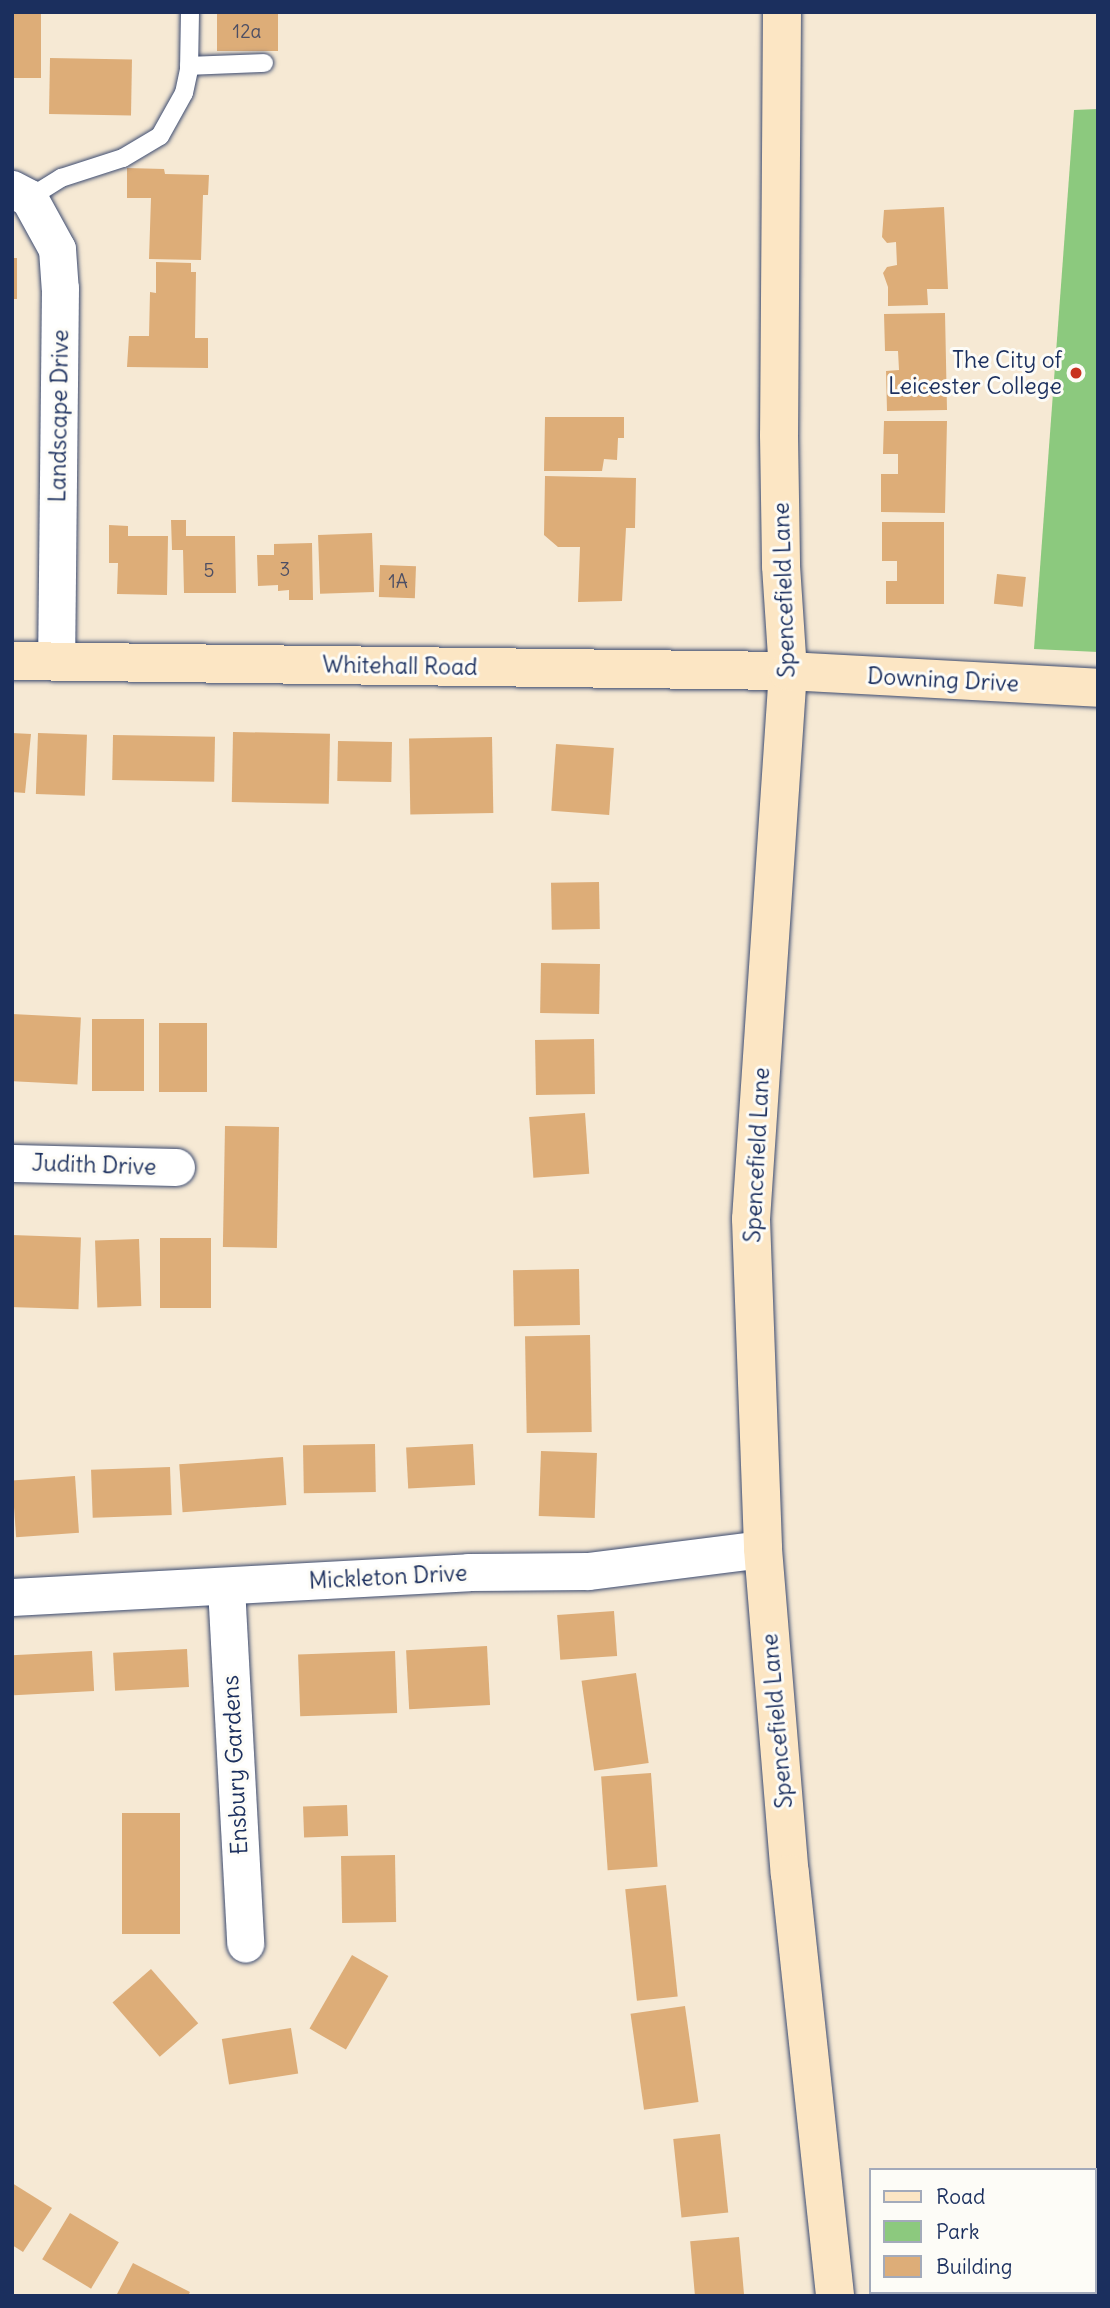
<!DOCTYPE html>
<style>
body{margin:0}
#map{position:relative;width:1110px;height:2308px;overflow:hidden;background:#f6e9d4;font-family:Delius,sans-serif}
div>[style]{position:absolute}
.green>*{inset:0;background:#8cc97e}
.building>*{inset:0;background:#ddad78;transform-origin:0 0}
.roads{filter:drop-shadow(0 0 2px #3c4b70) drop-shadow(0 0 2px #3c4b70)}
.lane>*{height:18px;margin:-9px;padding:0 9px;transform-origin:9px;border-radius:9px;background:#fff}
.street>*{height:37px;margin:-18.5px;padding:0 18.5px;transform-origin:18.5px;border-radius:18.5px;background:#fff}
.secondary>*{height:38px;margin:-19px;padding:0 19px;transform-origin:19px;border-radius:19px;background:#fce6c4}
.dots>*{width:19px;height:19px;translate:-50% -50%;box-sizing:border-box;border:4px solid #fdfcf7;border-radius:50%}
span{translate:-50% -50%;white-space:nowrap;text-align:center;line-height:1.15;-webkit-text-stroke:6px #fdfcf7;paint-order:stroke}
.number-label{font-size:19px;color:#4c4e64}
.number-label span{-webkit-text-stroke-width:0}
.poi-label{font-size:23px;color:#1b2f5e}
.right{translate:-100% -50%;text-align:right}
.street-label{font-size:23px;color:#1b2f5e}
.frame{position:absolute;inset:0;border:14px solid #1b2f5e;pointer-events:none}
.legend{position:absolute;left:869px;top:2168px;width:228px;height:126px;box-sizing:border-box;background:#fdfcf7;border:2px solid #a3aaba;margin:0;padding:9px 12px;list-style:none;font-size:21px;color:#1b2f5e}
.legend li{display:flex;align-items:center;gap:14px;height:35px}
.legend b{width:35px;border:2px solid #a3aaba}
</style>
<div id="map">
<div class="green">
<div style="clip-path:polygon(1098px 109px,1098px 652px,1034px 649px,1074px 110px)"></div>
</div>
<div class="building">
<div style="left:12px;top:12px;width:29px;height:66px"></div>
<div style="left:217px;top:12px;width:61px;height:39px"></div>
<div style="left:50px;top:58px;width:82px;height:56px;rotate:1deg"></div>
<div style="clip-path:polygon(127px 168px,164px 169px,165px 174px,209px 175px,208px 195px,203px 195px,201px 260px,149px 259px,151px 198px,127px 198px)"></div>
<div style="clip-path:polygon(944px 207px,948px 289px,927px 289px,928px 305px,888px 306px,888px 287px,883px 273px,887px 267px,897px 265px,896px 242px,887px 243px,882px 237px,884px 210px)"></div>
<div style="left:12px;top:258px;width:5px;height:41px"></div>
<div style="clip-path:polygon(156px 262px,191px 263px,191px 272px,196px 272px,195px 338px,208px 338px,208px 368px,127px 367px,129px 336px,149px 336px,150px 292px,156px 293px)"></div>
<div style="clip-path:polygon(945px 313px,947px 410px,887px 411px,886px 371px,899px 370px,898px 351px,885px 351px,884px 314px)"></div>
<div style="clip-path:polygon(545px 417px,624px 417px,624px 438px,618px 438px,617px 460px,604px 459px,602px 471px,544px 471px)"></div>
<div style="clip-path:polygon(884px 421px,947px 421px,945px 513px,881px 512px,881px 474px,898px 474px,898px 454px,883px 454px)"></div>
<div style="clip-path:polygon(545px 476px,636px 478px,635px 528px,626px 528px,622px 601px,578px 602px,580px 547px,558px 547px,544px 535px)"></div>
<div style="clip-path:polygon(171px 520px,186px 520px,186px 536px,235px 536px,236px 593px,184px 593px,183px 550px,172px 550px)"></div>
<div style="clip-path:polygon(882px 522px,944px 522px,944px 604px,886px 604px,886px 581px,897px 581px,897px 561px,882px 561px)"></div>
<div style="clip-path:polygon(109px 525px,128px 526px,128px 536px,168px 536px,167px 595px,117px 594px,118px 563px,109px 563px)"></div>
<div style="left:372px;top:533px;width:59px;height:54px;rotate:88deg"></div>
<div style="clip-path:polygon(312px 543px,313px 600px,289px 600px,289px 590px,278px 591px,278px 585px,258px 586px,257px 555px,274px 555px,274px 544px)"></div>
<div style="left:380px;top:565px;width:36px;height:32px;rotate:2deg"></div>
<div style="left:997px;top:574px;width:29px;height:30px;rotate:6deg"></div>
<div style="left:233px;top:732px;width:97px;height:70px;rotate:1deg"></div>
<div style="clip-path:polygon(12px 733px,31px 734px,25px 793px,12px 792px)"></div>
<div style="left:38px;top:733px;width:49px;height:61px;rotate:2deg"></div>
<div style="left:113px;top:735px;width:102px;height:45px;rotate:1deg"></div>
<div style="left:492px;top:737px;width:76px;height:83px;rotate:89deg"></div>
<div style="left:338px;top:741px;width:54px;height:40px;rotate:1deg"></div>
<div style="left:556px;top:744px;width:58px;height:67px;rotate:4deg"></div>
<div style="left:599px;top:882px;width:47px;height:48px;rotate:89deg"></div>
<div style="left:541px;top:963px;width:59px;height:50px;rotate:1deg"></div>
<div style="left:12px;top:1014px;width:69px;height:67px;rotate:3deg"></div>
<div style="left:92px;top:1019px;width:52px;height:72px"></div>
<div style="left:159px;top:1023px;width:48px;height:69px"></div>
<div style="left:594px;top:1039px;width:55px;height:59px;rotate:89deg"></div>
<div style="left:585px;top:1113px;width:61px;height:56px;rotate:86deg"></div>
<div style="left:225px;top:1126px;width:54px;height:121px;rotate:1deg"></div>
<div style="left:12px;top:1235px;width:69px;height:72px;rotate:2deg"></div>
<div style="left:211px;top:1238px;width:70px;height:51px;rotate:90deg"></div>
<div style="left:139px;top:1239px;width:67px;height:44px;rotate:88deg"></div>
<div style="left:579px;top:1269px;width:56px;height:66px;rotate:89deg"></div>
<div style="left:590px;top:1335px;width:97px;height:65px;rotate:89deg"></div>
<div style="left:375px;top:1444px;width:48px;height:72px;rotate:89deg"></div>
<div style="left:473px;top:1444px;width:41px;height:67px;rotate:87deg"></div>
<div style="left:541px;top:1451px;width:56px;height:65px;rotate:2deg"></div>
<div style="left:283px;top:1457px;width:48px;height:104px;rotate:86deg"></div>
<div style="left:170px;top:1467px;width:48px;height:79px;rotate:88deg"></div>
<div style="left:75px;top:1476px;width:57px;height:63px;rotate:86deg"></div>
<div style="left:614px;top:1611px;width:45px;height:57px;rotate:86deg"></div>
<div style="left:487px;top:1646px;width:59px;height:81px;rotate:87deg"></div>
<div style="left:187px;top:1649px;width:38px;height:74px;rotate:87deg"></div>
<div style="left:92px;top:1651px;width:40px;height:80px;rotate:87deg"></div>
<div style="left:395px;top:1651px;width:62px;height:97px;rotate:88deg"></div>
<div style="left:636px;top:1673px;width:91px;height:55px;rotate:82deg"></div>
<div style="left:651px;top:1773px;width:94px;height:50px;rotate:86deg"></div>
<div style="left:347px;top:1805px;width:31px;height:44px;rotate:88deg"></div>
<div style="left:122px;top:1813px;width:58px;height:121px"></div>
<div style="left:395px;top:1855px;width:67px;height:54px;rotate:89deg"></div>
<div style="left:666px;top:1885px;width:112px;height:41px;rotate:84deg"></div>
<div style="left:352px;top:1955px;width:42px;height:85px;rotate:30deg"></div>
<div style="left:151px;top:1969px;width:72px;height:51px;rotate:49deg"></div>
<div style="left:685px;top:2006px;width:97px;height:55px;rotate:82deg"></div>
<div style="left:291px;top:2028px;width:46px;height:70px;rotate:81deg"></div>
<div style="left:720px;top:2134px;width:79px;height:47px;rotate:84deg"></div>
<div style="clip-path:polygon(12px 2183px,52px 2208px,23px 2252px,12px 2245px)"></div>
<div style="left:70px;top:2213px;width:57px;height:54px;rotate:31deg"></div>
<div style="left:739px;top:2237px;width:59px;height:49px;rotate:85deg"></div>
<div style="clip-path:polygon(133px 2263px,190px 2292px,188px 2296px,116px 2296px)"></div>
</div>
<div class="roads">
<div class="lane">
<div style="left:189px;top:66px;width:75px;rotate:-2.3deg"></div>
<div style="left:29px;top:198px;width:38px;rotate:-32deg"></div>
<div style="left:61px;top:178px;width:65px;rotate:-17.9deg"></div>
<div style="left:123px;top:158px;width:43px;rotate:-30.7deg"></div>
<div style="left:160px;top:136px;width:49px;rotate:-60.8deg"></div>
<div style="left:184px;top:93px;width:24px;rotate:-78deg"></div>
<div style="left:189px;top:70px;width:58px;rotate:-89deg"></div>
</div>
<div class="street">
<div style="left:12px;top:189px;width:19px;rotate:28deg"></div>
<div style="left:29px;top:198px;width:58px;rotate:61.2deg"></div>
<div style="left:57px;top:249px;width:39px;rotate:86deg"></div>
<div style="left:60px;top:288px;width:373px;rotate:90.6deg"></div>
<div style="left:12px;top:1163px;width:164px;rotate:1.4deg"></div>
<div style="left:226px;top:1587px;width:357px;rotate:86.9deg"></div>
<div style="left:12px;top:1597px;width:457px;rotate:-3.1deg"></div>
<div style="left:468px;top:1572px;width:120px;rotate:-0.5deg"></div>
<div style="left:588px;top:1571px;width:176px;rotate:-7.2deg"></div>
</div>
<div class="secondary">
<div style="left:782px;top:12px;width:423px;rotate:90.4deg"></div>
<div style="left:779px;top:435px;width:131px;rotate:89.1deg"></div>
<div style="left:781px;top:566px;width:105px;rotate:86.2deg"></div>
<div style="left:788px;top:671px;width:549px;rotate:93.86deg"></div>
<div style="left:751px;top:1219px;width:330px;rotate:87.9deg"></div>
<div style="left:763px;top:1549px;width:326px;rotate:85.3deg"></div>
<div style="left:790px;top:1874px;width:424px;rotate:83.9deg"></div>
<div style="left:12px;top:661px;width:776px;rotate:0.74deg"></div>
<div style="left:788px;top:671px;width:310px;rotate:3.1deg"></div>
</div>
</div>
<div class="dots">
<div style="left:1076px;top:373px;background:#c8321e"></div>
</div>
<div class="number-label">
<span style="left:247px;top:32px">12a</span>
<span style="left:285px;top:570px">3</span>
<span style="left:209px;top:571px">5</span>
<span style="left:398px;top:582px">1A</span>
</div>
<div class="poi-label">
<span class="right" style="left:1062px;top:373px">The City of<br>Leicester College</span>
</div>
<div class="street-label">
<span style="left:59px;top:416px;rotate:-89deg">Landscape Drive</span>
<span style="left:784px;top:590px;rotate:-92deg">Spencefield Lane</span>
<span style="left:400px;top:666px;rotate:1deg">Whitehall Road</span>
<span style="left:943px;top:680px;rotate:3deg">Downing Drive</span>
<span style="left:757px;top:1155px;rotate:-87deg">Spencefield Lane</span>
<span style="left:94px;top:1165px;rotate:2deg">Judith Drive</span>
<span style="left:388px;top:1577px;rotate:-3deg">Mickleton Drive</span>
<span style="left:777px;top:1721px;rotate:-95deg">Spencefield Lane</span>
<span style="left:235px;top:1765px;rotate:-93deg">Ensbury Gardens</span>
</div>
<div class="frame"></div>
<ul class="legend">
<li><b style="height:9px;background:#fce6c4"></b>Road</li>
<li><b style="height:19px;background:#8cc97e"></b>Park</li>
<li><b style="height:19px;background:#ddad78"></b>Building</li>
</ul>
</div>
